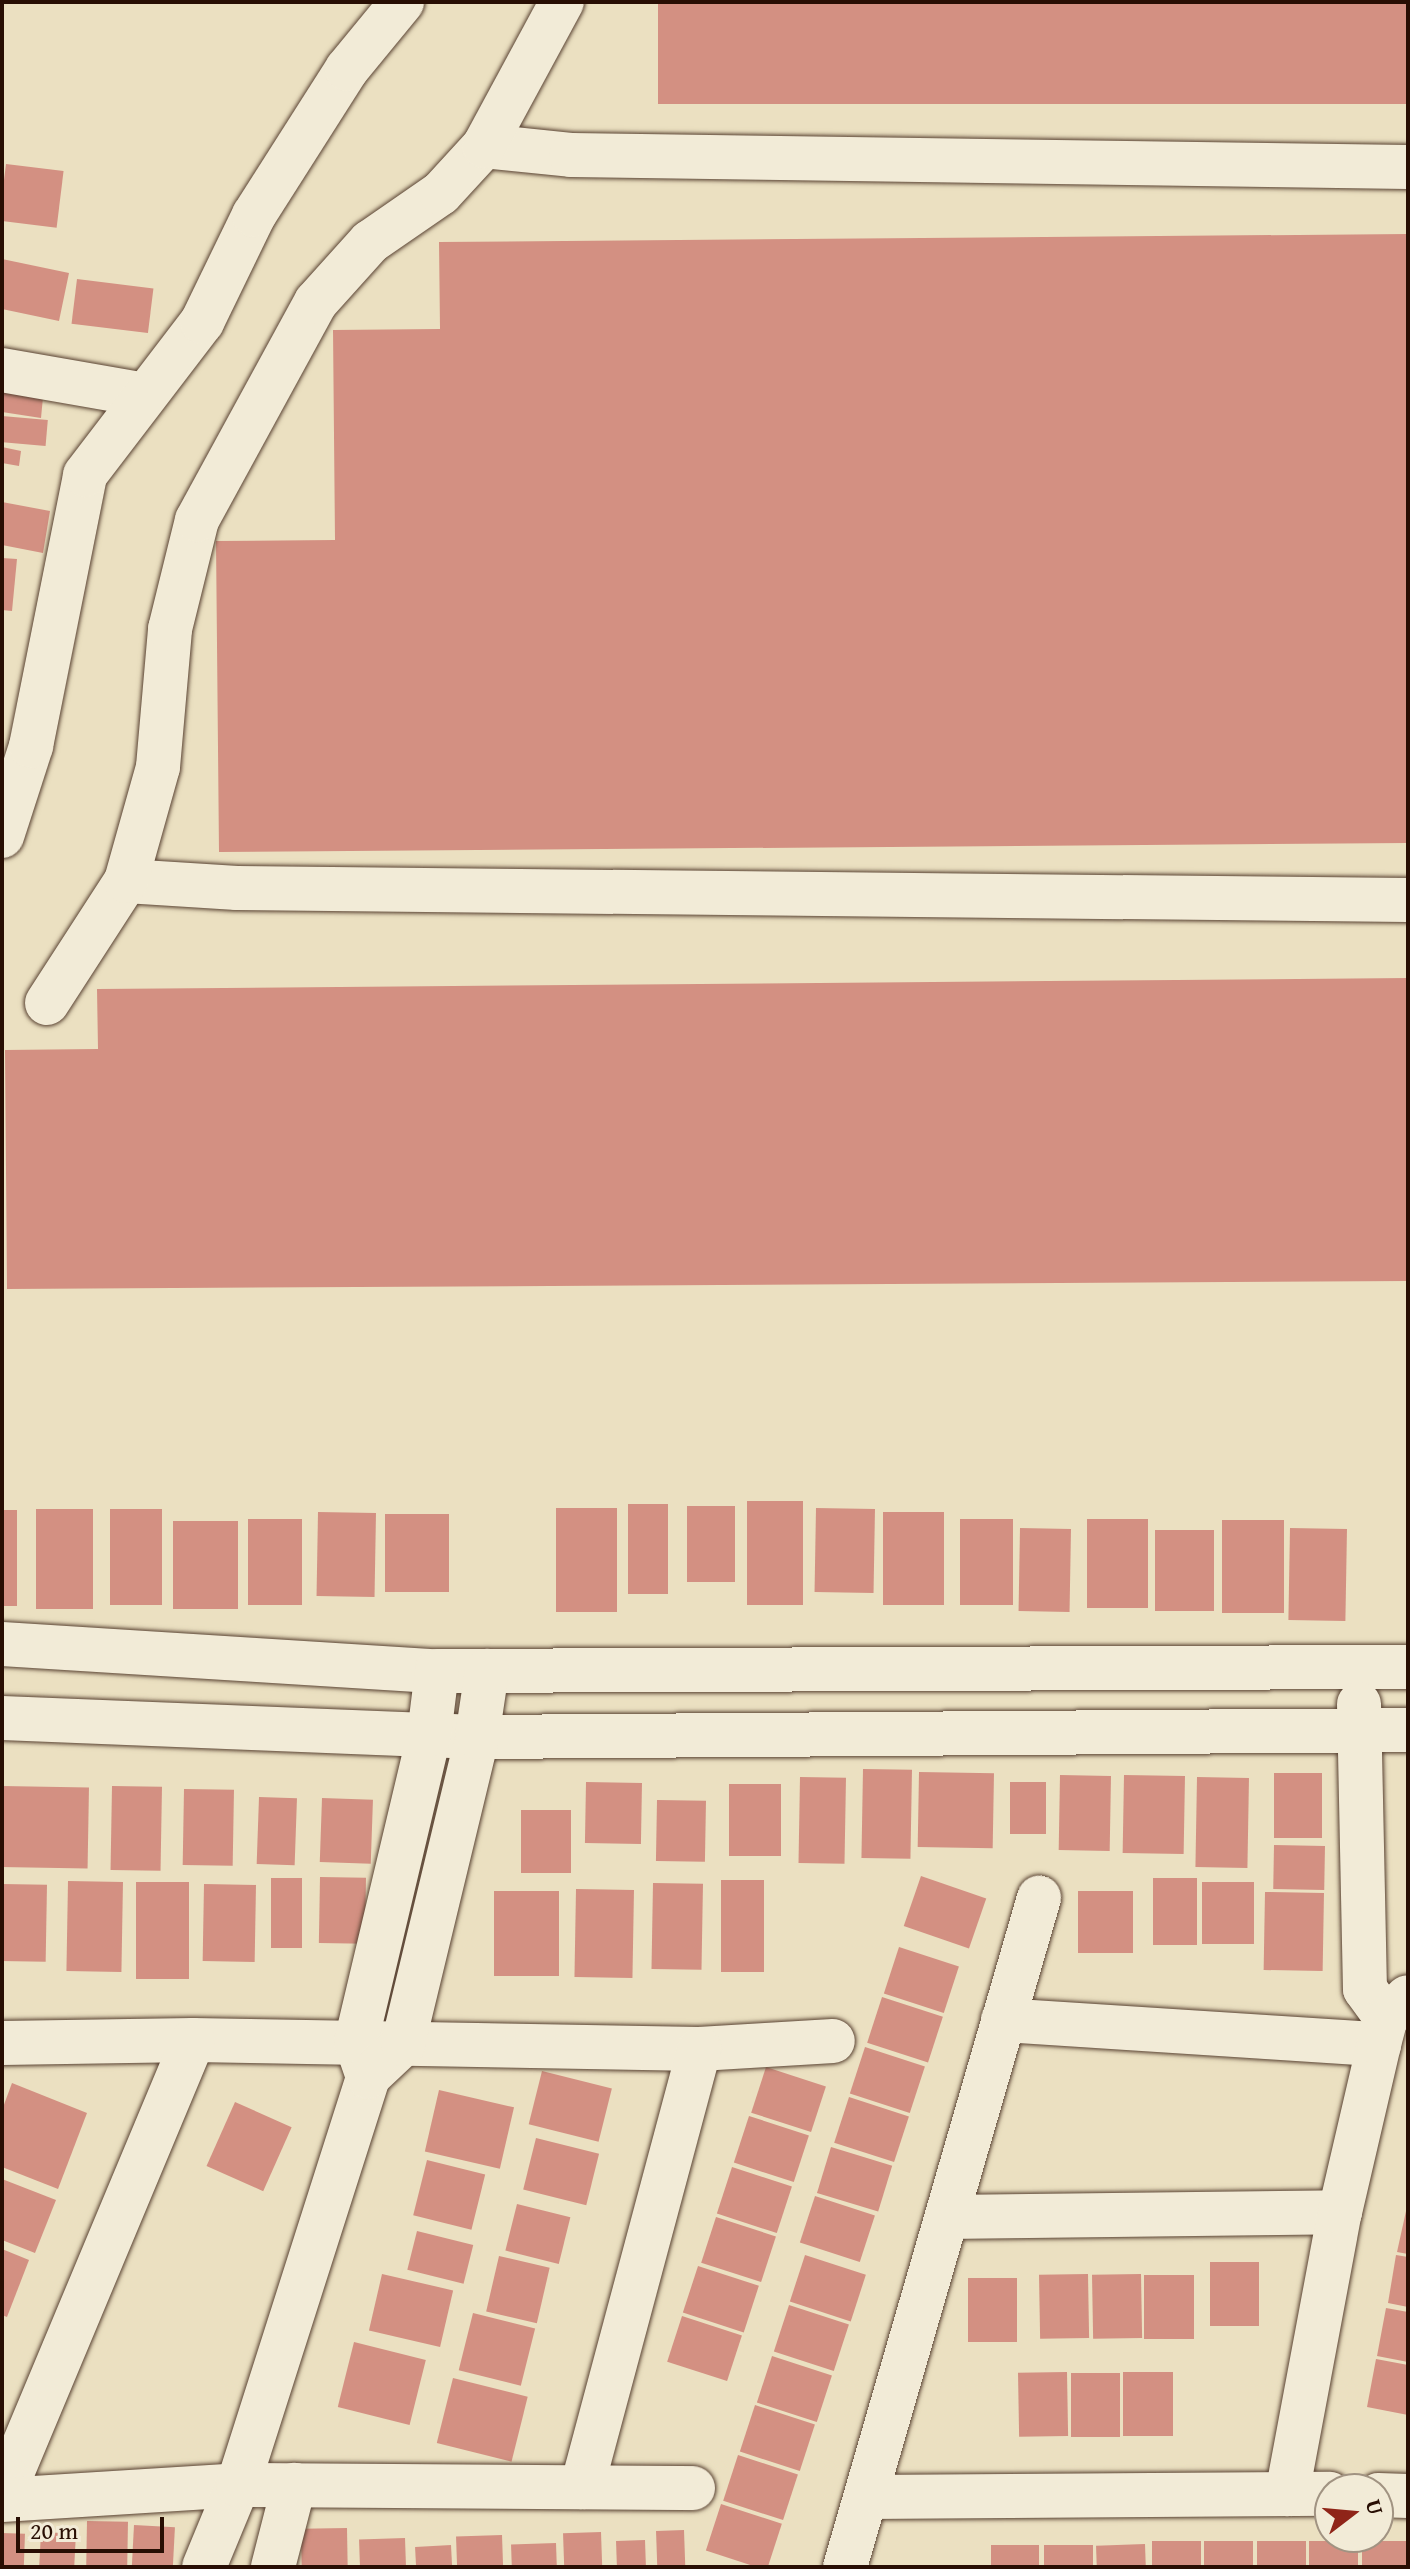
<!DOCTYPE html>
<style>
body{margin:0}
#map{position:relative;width:1410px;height:2569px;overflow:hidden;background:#ebe0c1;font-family:"Gentium Book Plus",serif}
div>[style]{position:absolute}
.building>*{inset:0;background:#d39082;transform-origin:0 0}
.roads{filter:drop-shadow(0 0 2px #594232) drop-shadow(0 0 2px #594232)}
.minor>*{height:44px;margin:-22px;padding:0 22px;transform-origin:22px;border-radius:22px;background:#f2ebd7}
span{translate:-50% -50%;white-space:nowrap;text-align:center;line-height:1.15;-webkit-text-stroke:7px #f2ebd7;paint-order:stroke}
.frame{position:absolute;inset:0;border:4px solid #280e03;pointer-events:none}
.north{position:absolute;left:1314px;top:2473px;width:80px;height:80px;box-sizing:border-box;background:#f2ebd7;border:2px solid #a19382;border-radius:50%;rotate:74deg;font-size:22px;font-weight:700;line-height:32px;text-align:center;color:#280e03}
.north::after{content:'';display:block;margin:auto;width:28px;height:36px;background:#8f2418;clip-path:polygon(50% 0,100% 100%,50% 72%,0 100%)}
.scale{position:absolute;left:16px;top:2517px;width:148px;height:36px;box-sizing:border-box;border:4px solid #280e03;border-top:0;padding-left:10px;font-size:24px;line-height:28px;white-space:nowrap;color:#280e03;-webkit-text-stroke:6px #f2ebd7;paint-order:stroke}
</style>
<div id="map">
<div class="building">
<div style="left:658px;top:2px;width:750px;height:102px"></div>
<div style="left:6px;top:164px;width:58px;height:57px;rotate:7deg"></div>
<div style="clip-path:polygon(1408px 234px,1408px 843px,219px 852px,216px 541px,335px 540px,333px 330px,440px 329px,439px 242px)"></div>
<div style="clip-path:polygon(2px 259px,69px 273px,59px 321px,2px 309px)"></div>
<div style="left:77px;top:279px;width:77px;height:45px;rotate:7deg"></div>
<div style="clip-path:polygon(2px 380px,44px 387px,41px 418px,2px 412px)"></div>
<div style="left:2px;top:416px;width:46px;height:26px;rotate:5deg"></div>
<div style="clip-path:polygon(2px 447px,21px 451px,19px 466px,2px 463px)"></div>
<div style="clip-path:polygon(2px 502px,50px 511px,43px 553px,2px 545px)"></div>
<div style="clip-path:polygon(2px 558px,17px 559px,12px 611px,2px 610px)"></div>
<div style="clip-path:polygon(1408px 978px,1408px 1281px,7px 1289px,5px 1050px,98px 1049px,97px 989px)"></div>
<div style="left:747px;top:1501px;width:56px;height:104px"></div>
<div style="left:628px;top:1504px;width:40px;height:90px"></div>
<div style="left:687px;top:1506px;width:48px;height:76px"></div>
<div style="left:556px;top:1508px;width:61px;height:104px"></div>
<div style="left:816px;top:1508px;width:59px;height:84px;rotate:1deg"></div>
<div style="left:36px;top:1509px;width:57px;height:100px"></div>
<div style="left:110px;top:1509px;width:52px;height:96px"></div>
<div style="left:2px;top:1510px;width:15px;height:96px"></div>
<div style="left:318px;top:1512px;width:58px;height:84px;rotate:1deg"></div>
<div style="left:883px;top:1512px;width:61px;height:93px"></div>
<div style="left:385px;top:1514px;width:64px;height:78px"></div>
<div style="left:248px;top:1519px;width:54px;height:86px"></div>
<div style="left:960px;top:1519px;width:53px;height:86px"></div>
<div style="left:1087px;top:1519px;width:61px;height:89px"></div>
<div style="left:1222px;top:1520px;width:62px;height:93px"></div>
<div style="left:173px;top:1521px;width:65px;height:88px"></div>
<div style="left:1020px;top:1528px;width:51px;height:83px;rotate:1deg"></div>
<div style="left:1290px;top:1528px;width:57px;height:92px;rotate:1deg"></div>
<div style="left:1155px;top:1530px;width:59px;height:81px"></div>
<div style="left:863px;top:1769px;width:49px;height:89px;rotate:1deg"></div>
<div style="left:919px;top:1772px;width:75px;height:75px;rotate:1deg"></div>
<div style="left:1274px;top:1773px;width:48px;height:65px"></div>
<div style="left:1060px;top:1775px;width:51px;height:75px;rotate:1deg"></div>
<div style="left:1124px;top:1775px;width:61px;height:78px;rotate:1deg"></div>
<div style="left:800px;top:1777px;width:46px;height:86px;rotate:1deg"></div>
<div style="left:1197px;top:1777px;width:52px;height:90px;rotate:1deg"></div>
<div style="left:586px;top:1782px;width:56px;height:61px;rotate:1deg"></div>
<div style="left:1010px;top:1782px;width:36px;height:52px"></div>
<div style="left:729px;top:1784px;width:52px;height:72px"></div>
<div style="left:2px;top:1786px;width:87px;height:81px;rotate:1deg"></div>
<div style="left:112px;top:1786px;width:50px;height:84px;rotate:1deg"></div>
<div style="left:184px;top:1789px;width:50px;height:76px;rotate:1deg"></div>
<div style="left:259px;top:1797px;width:38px;height:67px;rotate:2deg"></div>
<div style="left:322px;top:1798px;width:51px;height:64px;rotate:2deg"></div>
<div style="left:657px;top:1800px;width:49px;height:61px;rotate:1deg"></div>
<div style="left:521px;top:1810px;width:50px;height:63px"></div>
<div style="left:1274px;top:1845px;width:51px;height:44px;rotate:1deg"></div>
<div style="left:921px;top:1876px;width:69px;height:53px;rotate:19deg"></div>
<div style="left:320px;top:1877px;width:46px;height:66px;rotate:1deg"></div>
<div style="left:271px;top:1878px;width:31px;height:70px"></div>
<div style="left:1153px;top:1878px;width:44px;height:67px"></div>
<div style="left:721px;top:1880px;width:43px;height:92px"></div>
<div style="left:68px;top:1881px;width:55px;height:90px;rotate:1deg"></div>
<div style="left:136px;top:1882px;width:53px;height:97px"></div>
<div style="left:1202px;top:1882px;width:52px;height:62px"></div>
<div style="left:653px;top:1883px;width:50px;height:86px;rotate:1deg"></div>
<div style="left:2px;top:1884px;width:45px;height:77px;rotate:1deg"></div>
<div style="left:204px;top:1884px;width:52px;height:77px;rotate:1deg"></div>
<div style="left:576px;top:1889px;width:58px;height:88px;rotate:1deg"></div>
<div style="left:494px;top:1891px;width:65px;height:85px"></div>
<div style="left:1078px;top:1891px;width:55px;height:62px"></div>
<div style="left:1265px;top:1892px;width:59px;height:78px;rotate:1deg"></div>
<div style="left:899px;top:1947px;width:63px;height:49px;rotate:18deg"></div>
<div style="left:882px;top:1997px;width:64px;height:48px;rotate:18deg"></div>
<div style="left:865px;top:2047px;width:63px;height:49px;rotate:18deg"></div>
<div style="left:766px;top:2067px;width:63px;height:48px;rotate:18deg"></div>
<div style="left:542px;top:2071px;width:72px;height:55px;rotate:14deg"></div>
<div style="clip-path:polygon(12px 2083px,87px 2113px,58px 2189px,2px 2167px,2px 2110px)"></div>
<div style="left:439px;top:2090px;width:77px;height:63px;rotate:13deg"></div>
<div style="left:849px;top:2097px;width:63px;height:48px;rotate:18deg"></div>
<div style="left:235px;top:2102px;width:62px;height:70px;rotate:24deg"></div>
<div style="left:749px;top:2116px;width:63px;height:49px;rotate:18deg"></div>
<div style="left:536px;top:2138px;width:65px;height:53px;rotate:14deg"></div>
<div style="left:831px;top:2147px;width:64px;height:48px;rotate:17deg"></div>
<div style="left:427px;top:2160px;width:60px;height:57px;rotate:14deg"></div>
<div style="left:732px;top:2167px;width:63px;height:49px;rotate:18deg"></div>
<div style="clip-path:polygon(2px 2179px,56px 2200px,35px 2253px,2px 2240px)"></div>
<div style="left:815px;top:2196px;width:63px;height:49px;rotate:18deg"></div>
<div style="clip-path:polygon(1408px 2202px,1408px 2254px,1397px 2252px)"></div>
<div style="left:517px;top:2204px;width:55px;height:48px;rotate:14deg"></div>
<div style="left:716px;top:2217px;width:63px;height:48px;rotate:18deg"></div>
<div style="left:417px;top:2231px;width:58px;height:40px;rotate:14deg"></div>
<div style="clip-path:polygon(2px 2249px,29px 2260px,7px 2317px,2px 2315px)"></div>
<div style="left:805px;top:2255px;width:64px;height:49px;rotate:18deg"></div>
<div style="clip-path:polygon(1396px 2255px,1408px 2257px,1408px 2307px,1388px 2303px)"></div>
<div style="left:499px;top:2256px;width:52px;height:57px;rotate:13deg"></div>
<div style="left:1210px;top:2262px;width:49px;height:64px"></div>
<div style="left:698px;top:2266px;width:64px;height:49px;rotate:18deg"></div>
<div style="left:382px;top:2274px;width:73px;height:58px;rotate:13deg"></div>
<div style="left:1088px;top:2274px;width:64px;height:49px;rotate:89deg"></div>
<div style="left:1141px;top:2274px;width:64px;height:49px;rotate:89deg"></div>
<div style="left:1144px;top:2275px;width:50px;height:64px"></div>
<div style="left:1017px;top:2278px;width:64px;height:49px;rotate:90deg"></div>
<div style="left:789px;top:2305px;width:63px;height:49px;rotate:18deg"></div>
<div style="clip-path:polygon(1386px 2308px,1408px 2312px,1408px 2362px,1377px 2356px)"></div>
<div style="left:473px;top:2313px;width:64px;height:59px;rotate:14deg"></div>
<div style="left:682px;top:2316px;width:63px;height:48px;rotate:18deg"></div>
<div style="left:354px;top:2342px;width:74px;height:67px;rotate:14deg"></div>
<div style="left:772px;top:2356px;width:63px;height:49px;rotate:18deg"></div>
<div style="clip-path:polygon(1376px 2359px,1408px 2365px,1408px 2415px,1367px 2407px)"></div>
<div style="left:1067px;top:2372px;width:64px;height:49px;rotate:89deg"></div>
<div style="left:1173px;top:2372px;width:64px;height:50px;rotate:90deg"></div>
<div style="left:1071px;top:2373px;width:49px;height:64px"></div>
<div style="left:453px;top:2378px;width:77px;height:67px;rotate:14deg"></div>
<div style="left:755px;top:2405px;width:63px;height:49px;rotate:18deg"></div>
<div style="left:738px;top:2455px;width:63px;height:48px;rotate:18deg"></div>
<div style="left:721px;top:2504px;width:64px;height:49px;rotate:18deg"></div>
<div style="left:87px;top:2521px;width:41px;height:46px;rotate:1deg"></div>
<div style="left:134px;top:2525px;width:41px;height:42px;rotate:3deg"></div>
<div style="left:347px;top:2528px;width:39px;height:46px;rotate:89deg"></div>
<div style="left:684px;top:2530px;width:37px;height:28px;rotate:88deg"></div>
<div style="left:41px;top:2532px;width:35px;height:35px;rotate:3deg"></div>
<div style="left:601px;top:2532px;width:35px;height:38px;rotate:88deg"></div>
<div style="left:2px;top:2533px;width:23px;height:34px;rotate:2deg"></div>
<div style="left:502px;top:2535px;width:32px;height:46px;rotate:88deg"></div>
<div style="left:405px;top:2538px;width:29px;height:46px;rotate:88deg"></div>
<div style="left:645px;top:2540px;width:27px;height:29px;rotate:88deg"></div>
<div style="left:1201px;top:2541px;width:26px;height:49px;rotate:90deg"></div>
<div style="left:1253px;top:2541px;width:26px;height:49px;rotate:90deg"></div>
<div style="left:1306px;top:2541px;width:26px;height:49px;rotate:90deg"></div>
<div style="left:1358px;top:2541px;width:26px;height:49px;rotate:90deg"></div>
<div style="left:1408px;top:2541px;width:26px;height:46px;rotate:90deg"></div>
<div style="left:556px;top:2543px;width:24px;height:45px;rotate:88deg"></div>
<div style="left:1145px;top:2544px;width:23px;height:49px;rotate:88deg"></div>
<div style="left:451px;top:2545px;width:22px;height:36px;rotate:87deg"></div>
<div style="left:991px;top:2545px;width:48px;height:22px"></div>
<div style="left:1044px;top:2545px;width:49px;height:22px"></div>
</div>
<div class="roads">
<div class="minor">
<div style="left:484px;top:146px;width:87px;rotate:5.9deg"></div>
<div style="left:571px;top:155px;width:837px;rotate:0.82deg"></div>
<div style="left:2px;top:370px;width:145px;rotate:9.9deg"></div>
<div style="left:2px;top:836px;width:95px;rotate:-72.1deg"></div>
<div style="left:31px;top:746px;width:276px;rotate:-78.7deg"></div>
<div style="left:85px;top:475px;width:193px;rotate:-52.6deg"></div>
<div style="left:202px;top:322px;width:119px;rotate:-64.1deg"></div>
<div style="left:254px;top:215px;width:173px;rotate:-57.5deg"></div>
<div style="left:347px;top:69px;width:87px;rotate:-50.6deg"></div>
<div style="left:126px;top:881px;width:111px;rotate:3.6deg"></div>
<div style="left:237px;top:888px;width:1171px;rotate:0.59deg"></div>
<div style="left:47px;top:1003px;width:145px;rotate:-57.1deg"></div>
<div style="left:126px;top:881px;width:118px;rotate:-74.3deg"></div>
<div style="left:158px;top:767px;width:139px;rotate:-85deg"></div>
<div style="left:170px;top:629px;width:112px;rotate:-76.1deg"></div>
<div style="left:197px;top:520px;width:248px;rotate:-61.4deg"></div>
<div style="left:316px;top:302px;width:81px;rotate:-48deg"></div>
<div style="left:370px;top:242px;width:86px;rotate:-34.6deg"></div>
<div style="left:441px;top:193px;width:64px;rotate:-47.5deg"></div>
<div style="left:484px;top:146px;width:164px;rotate:-61.6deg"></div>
<div style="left:2px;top:1644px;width:436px;rotate:3.6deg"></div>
<div style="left:437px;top:1671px;width:971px;rotate:-0.24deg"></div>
<div style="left:1359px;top:1704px;width:285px;rotate:88.8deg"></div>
<div style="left:1365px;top:1989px;width:36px;rotate:54deg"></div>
<div style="left:2px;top:1718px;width:475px;rotate:2.3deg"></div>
<div style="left:477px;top:1737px;width:931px;rotate:-0.43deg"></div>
<div style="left:1003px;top:2020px;width:377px;rotate:3.7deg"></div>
<div style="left:2px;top:2043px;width:191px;rotate:-0.9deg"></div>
<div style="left:193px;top:2040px;width:506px;rotate:1.02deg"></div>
<div style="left:699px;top:2049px;width:134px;rotate:-3.4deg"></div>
<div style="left:366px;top:2071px;width:31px;rotate:-109deg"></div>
<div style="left:356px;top:2042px;width:316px;rotate:-76.6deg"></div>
<div style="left:429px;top:1735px;width:64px;rotate:-82.9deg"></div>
<div style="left:947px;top:2217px;width:393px;rotate:-0.7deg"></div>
<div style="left:582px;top:2487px;width:453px;rotate:-75deg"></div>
<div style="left:1287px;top:2494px;width:287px;rotate:-79.4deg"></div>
<div style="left:1340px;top:2212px;width:172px;rotate:-76.9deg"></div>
<div style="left:1379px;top:2044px;width:27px;rotate:-75deg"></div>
<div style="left:1386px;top:2018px;width:30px;rotate:-44deg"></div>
<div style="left:1378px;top:2495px;width:30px;rotate:2deg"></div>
<div style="left:2px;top:2497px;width:495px;rotate:-67.3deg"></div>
<div style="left:867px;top:2497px;width:463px;rotate:-0.4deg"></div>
<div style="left:2px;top:2500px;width:236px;rotate:-3.6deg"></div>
<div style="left:238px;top:2485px;width:455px;rotate:0.4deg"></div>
<div style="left:204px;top:2567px;width:89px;rotate:-67.5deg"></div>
<div style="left:238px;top:2485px;width:428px;rotate:-72.3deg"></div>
<div style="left:368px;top:2077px;width:48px;rotate:-43.3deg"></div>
<div style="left:403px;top:2044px;width:316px;rotate:-76.4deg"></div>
<div style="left:477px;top:1737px;width:67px;rotate:-81.4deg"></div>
<div style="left:273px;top:2567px;width:85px;rotate:-75.6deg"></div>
<div style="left:845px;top:2567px;width:697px;rotate:-73.83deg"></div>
</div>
</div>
<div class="frame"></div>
<div class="north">U</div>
<div class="scale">20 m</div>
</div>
